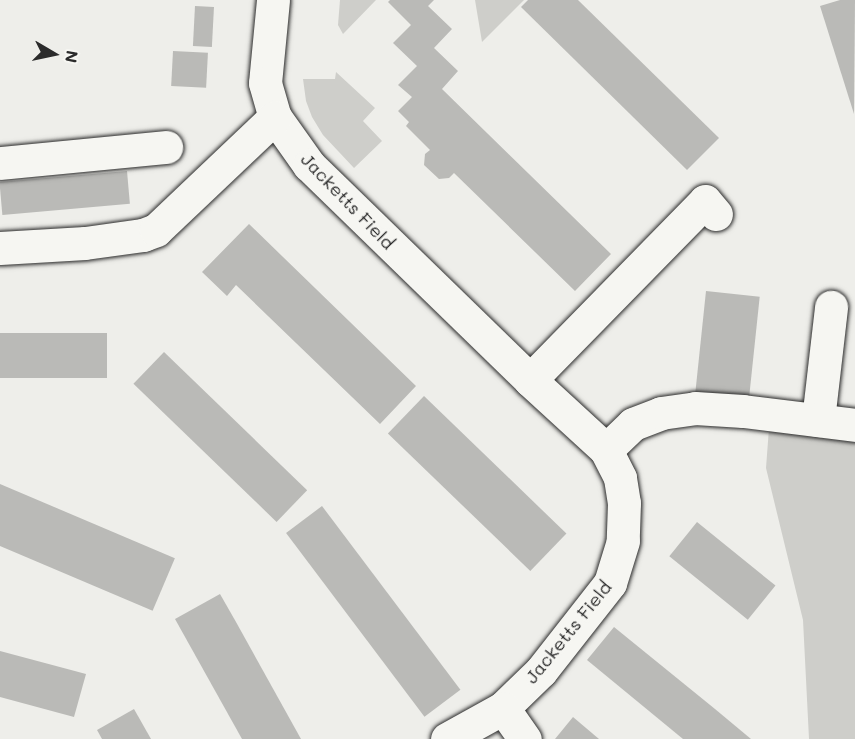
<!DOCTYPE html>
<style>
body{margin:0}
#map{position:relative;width:855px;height:739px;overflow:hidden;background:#eeeeea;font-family:Mali,sans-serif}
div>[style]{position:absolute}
.green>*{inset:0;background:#cececa}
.building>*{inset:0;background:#babab7;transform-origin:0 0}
.roads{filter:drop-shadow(0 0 2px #2b2b2b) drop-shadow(0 0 2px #2b2b2b)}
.minor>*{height:33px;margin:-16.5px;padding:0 16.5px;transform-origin:16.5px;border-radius:16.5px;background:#f6f6f2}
span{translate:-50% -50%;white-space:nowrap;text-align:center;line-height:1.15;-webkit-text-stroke:6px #f6f6f2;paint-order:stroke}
.street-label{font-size:18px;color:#2b2b2b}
.north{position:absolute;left:24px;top:24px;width:60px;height:60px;-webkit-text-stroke:4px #f6f6f2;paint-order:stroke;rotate:99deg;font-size:16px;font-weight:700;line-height:24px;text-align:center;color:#2b2b2b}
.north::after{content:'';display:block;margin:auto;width:21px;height:27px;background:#2b2b2b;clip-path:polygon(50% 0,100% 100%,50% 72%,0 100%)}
</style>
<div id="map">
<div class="green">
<div style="clip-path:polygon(340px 0,376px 0,343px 34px,338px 25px)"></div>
<div style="clip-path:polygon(475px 0,524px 0,482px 42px)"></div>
<div style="clip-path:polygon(336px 72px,375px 108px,363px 121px,382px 141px,354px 168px,323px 135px,312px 117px,306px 101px,303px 79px,335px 79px)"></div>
<div style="clip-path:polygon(769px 428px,855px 439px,855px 739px,809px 739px,803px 620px,766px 468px)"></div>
</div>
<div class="building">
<div style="clip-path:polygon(390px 0,434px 0,428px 6px,452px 29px,434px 48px,458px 71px,442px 89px,611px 254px,575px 291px,454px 173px,449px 178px,439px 179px,424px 165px,425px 154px,430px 150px,406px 126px,409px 122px,398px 111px,412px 97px,398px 85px,417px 66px,393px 43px,411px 25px,388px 2px)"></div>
<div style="clip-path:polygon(528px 0,578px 0,719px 138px,687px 170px,521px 7px)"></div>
<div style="clip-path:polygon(840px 0,855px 0,854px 114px,820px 6px)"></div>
<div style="left:195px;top:6px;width:19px;height:40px;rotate:3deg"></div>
<div style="left:173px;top:51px;width:35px;height:35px;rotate:3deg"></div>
<div style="left:127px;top:171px;width:33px;height:128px;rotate:85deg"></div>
<div style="clip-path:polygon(249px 224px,416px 386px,380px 424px,236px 285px,227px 296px,202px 272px)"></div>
<div style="left:706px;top:291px;width:54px;height:106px;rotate:6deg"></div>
<div style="left:0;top:333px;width:107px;height:45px"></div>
<div style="left:164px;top:352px;width:199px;height:44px;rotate:44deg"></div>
<div style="left:424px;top:396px;width:198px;height:52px;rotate:44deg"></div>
<div style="left:0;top:484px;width:190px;height:57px;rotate:23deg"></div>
<div style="left:322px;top:506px;width:230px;height:45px;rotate:53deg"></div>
<div style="left:697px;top:522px;width:101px;height:44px;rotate:39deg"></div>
<div style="clip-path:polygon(220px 594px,236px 622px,301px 739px,242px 739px,223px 705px,175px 619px)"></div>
<div style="clip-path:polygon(614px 627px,715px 709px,751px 739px,683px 739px,587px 660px)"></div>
<div style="clip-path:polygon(0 651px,86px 674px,74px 717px,0 697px)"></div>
<div style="clip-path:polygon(134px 709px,151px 739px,102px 739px,97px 730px)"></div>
<div style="clip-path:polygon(573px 717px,599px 739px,555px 739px)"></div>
</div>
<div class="roads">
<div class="minor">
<div style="left:273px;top:0;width:83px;rotate:95.5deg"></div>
<div style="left:265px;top:83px;width:35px;rotate:74deg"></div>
<div style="left:275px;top:117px;width:59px;rotate:54.7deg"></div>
<div style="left:309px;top:165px;width:308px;rotate:44.2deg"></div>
<div style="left:530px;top:380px;width:103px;rotate:42.6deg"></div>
<div style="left:606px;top:450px;width:31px;rotate:63deg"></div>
<div style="left:620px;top:478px;width:25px;rotate:81deg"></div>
<div style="left:624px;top:503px;width:38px;rotate:92deg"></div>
<div style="left:623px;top:541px;width:44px;rotate:107.2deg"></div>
<div style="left:610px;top:583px;width:112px;rotate:128.1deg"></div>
<div style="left:541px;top:671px;width:53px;rotate:135.8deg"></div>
<div style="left:503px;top:708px;width:64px;rotate:151deg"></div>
<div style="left:0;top:163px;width:167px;rotate:-5.5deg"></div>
<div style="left:0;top:248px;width:85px;rotate:-3.4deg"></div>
<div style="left:85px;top:243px;width:59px;rotate:-7.9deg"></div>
<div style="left:143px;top:235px;width:14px;rotate:-21deg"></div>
<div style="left:156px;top:230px;width:164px;rotate:-43.5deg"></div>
<div style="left:530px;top:380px;width:250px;rotate:-45.6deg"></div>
<div style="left:705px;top:201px;width:17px;rotate:50deg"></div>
<div style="left:818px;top:420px;width:114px;rotate:-83.4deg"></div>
<div style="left:606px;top:450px;width:37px;rotate:-44deg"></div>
<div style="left:633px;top:424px;width:30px;rotate:-21deg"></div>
<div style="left:661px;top:413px;width:34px;rotate:-8deg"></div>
<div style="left:695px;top:408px;width:48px;rotate:3.6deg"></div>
<div style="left:743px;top:411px;width:113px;rotate:7.1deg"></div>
<div style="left:503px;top:708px;width:38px;rotate:55deg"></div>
</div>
</div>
<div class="street-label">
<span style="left:348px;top:201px;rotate:46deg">Jacketts Field</span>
<span style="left:568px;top:632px;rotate:-51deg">Jacketts Field</span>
</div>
<div class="north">N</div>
</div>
